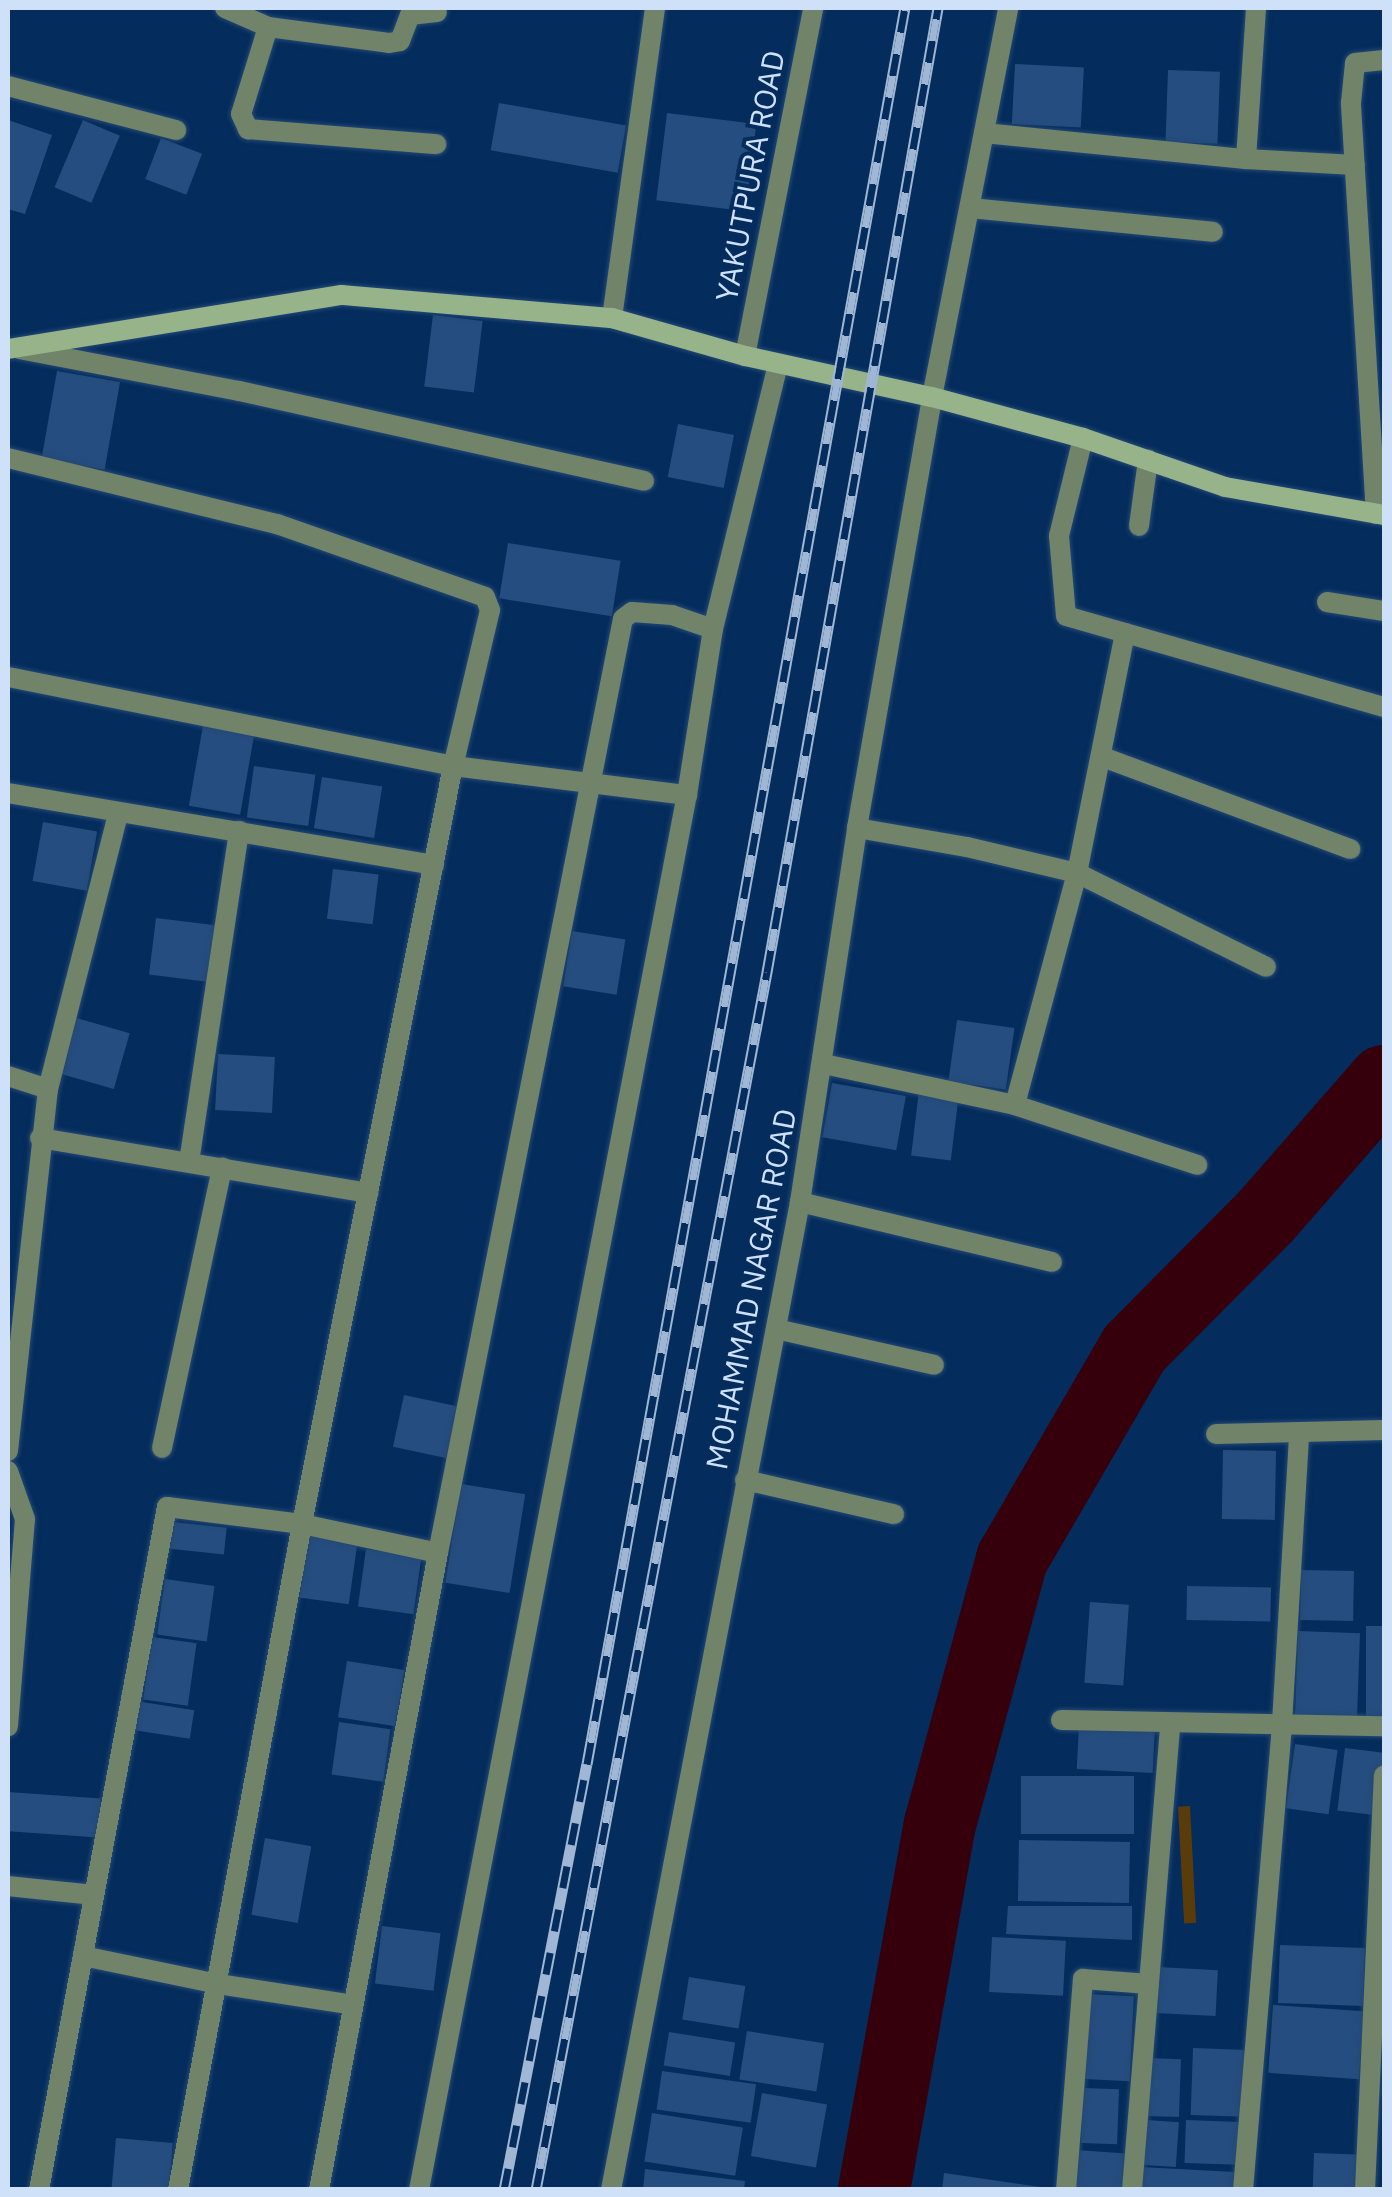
<!DOCTYPE html>
<style>
body{margin:0}
#map{position:relative;width:1392px;height:2197px;overflow:hidden;background:#042c5c;font-family:"IBM Plex Sans",sans-serif}
div>[style]{position:absolute}
.green>*{inset:0;background:#593c0a;transform-origin:0 0}
.river>*{height:72px;margin:-36px;padding:0 36px;transform-origin:36px;border-radius:36px;background:#35000b}
.building>*{inset:0;background:#264d7f;transform-origin:0 0}
.roads{filter:drop-shadow(0 0 2px #244975) drop-shadow(0 0 2px #244975)}
.street>*{height:20px;margin:-10px;padding:0 10px;transform-origin:10px;border-radius:10px;background:#718369}
.secondary>*{height:20px;margin:-10px;padding:0 10px;transform-origin:10px;border-radius:10px;background:#97b38a}
.rail>*{height:11px;margin-top:-5.5px;transform-origin:0;background:repeating-linear-gradient(90deg,#042c5c 0 22px,#9fb6d4 0 44px);box-sizing:border-box;border-block:2px solid #9fb6d4}
span{translate:-50% -50%;white-space:nowrap;text-align:center;line-height:1.15;-webkit-text-stroke:8px #042c5c;paint-order:stroke}
.street-label{font-size:30px;color:#cfe1f9}
.frame{position:absolute;inset:0;border:10px solid #cfe1f9;pointer-events:none}
</style>
<div id="map">
<div class="green">
<div style="left:1190px;top:1806px;width:117px;height:12px;rotate:87deg"></div>
</div>
<div class="river">
<div style="left:874px;top:2190px;width:372px;rotate:-79.8deg"></div>
<div style="left:940px;top:1824px;width:275px;rotate:-74.8deg"></div>
<div style="left:1012px;top:1559px;width:243px;rotate:-59.8deg"></div>
<div style="left:1134px;top:1349px;width:189px;rotate:-45.2deg"></div>
<div style="left:1267px;top:1215px;width:178px;rotate:-48.9deg"></div>
</div>
<div class="building">
<div style="left:1015px;top:64px;width:69px;height:60px;rotate:3deg"></div>
<div style="left:1168px;top:70px;width:52px;height:72px;rotate:2deg"></div>
<div style="left:499px;top:103px;width:129px;height:48px;rotate:10deg"></div>
<div style="left:667px;top:113px;width:90px;height:88px;rotate:7deg"></div>
<div style="clip-path:polygon(8px 120px,52px 135px,25px 214px,8px 209px)"></div>
<div style="left:83px;top:120px;width:40px;height:73px;rotate:23deg"></div>
<div style="left:161px;top:138px;width:44px;height:44px;rotate:21deg"></div>
<div style="left:433px;top:315px;width:50px;height:72px;rotate:7deg"></div>
<div style="left:57px;top:371px;width:64px;height:89px;rotate:10deg"></div>
<div style="left:678px;top:424px;width:57px;height:54px;rotate:11deg"></div>
<div style="left:508px;top:543px;width:114px;height:56px;rotate:9deg"></div>
<div style="left:204px;top:720px;width:52px;height:87px;rotate:10deg"></div>
<div style="left:254px;top:766px;width:62px;height:52px;rotate:8deg"></div>
<div style="left:322px;top:777px;width:61px;height:52px;rotate:9deg"></div>
<div style="left:43px;top:822px;width:55px;height:60px;rotate:10deg"></div>
<div style="left:333px;top:869px;width:46px;height:50px;rotate:7deg"></div>
<div style="left:156px;top:918px;width:60px;height:57px;rotate:7deg"></div>
<div style="left:572px;top:931px;width:54px;height:56px;rotate:9deg"></div>
<div style="left:73px;top:1017px;width:59px;height:58px;rotate:16deg"></div>
<div style="left:957px;top:1020px;width:58px;height:62px;rotate:8deg"></div>
<div style="left:218px;top:1054px;width:57px;height:56px;rotate:3deg"></div>
<div style="left:832px;top:1083px;width:75px;height:55px;rotate:10deg"></div>
<div style="left:919px;top:1091px;width:40px;height:65px;rotate:7deg"></div>
<div style="left:404px;top:1395px;width:59px;height:53px;rotate:12deg"></div>
<div style="left:1223px;top:1450px;width:53px;height:69px;rotate:1deg"></div>
<div style="left:461px;top:1484px;width:65px;height:100px;rotate:9deg"></div>
<div style="left:173px;top:1522px;width:54px;height:27px;rotate:6deg"></div>
<div style="left:308px;top:1535px;width:50px;height:63px;rotate:8deg"></div>
<div style="left:366px;top:1549px;width:56px;height:58px;rotate:8deg"></div>
<div style="left:1301px;top:1570px;width:53px;height:50px;rotate:1deg"></div>
<div style="left:165px;top:1579px;width:50px;height:56px;rotate:8deg"></div>
<div style="left:1187px;top:1586px;width:84px;height:34px;rotate:1deg"></div>
<div style="left:1090px;top:1602px;width:39px;height:81px;rotate:4deg"></div>
<div style="left:1366px;top:1626px;width:18px;height:94px"></div>
<div style="left:1298px;top:1631px;width:62px;height:88px;rotate:2deg"></div>
<div style="left:152px;top:1637px;width:45px;height:63px;rotate:8deg"></div>
<div style="left:347px;top:1661px;width:58px;height:57px;rotate:9deg"></div>
<div style="left:136px;top:1701px;width:59px;height:29px;rotate:9deg"></div>
<div style="left:339px;top:1722px;width:52px;height:53px;rotate:8deg"></div>
<div style="left:1079px;top:1726px;width:76px;height:43px;rotate:3deg"></div>
<div style="left:1295px;top:1744px;width:43px;height:65px;rotate:8deg"></div>
<div style="left:1345px;top:1748px;width:39px;height:63px;rotate:7deg"></div>
<div style="left:1021px;top:1776px;width:113px;height:58px"></div>
<div style="left:8px;top:1792px;width:93px;height:39px;rotate:4deg"></div>
<div style="left:265px;top:1838px;width:47px;height:78px;rotate:10deg"></div>
<div style="left:1019px;top:1840px;width:111px;height:61px;rotate:1deg"></div>
<div style="clip-path:polygon(1008px 1906px,1132px 1906px,1132px 1940px,1006px 1934px)"></div>
<div style="left:382px;top:1926px;width:59px;height:58px;rotate:7deg"></div>
<div style="left:992px;top:1937px;width:74px;height:55px;rotate:3deg"></div>
<div style="left:1280px;top:1945px;width:85px;height:58px;rotate:2deg"></div>
<div style="left:1158px;top:1967px;width:60px;height:46px;rotate:3deg"></div>
<div style="left:689px;top:1977px;width:57px;height:43px;rotate:9deg"></div>
<div style="left:1089px;top:1994px;width:45px;height:85px;rotate:3deg"></div>
<div style="left:1273px;top:2005px;width:91px;height:68px;rotate:4deg"></div>
<div style="left:747px;top:2031px;width:78px;height:49px;rotate:9deg"></div>
<div style="left:669px;top:2032px;width:67px;height:34px;rotate:9deg"></div>
<div style="left:1193px;top:2048px;width:54px;height:67px;rotate:2deg"></div>
<div style="left:1148px;top:2058px;width:33px;height:58px;rotate:2deg"></div>
<div style="left:662px;top:2071px;width:95px;height:39px;rotate:8deg"></div>
<div style="left:1083px;top:2088px;width:36px;height:55px;rotate:2deg"></div>
<div style="left:762px;top:2093px;width:66px;height:64px;rotate:10deg"></div>
<div style="left:652px;top:2113px;width:92px;height:49px;rotate:9deg"></div>
<div style="left:1147px;top:2120px;width:32px;height:45px;rotate:4deg"></div>
<div style="left:1186px;top:2120px;width:54px;height:43px;rotate:2deg"></div>
<div style="left:116px;top:2138px;width:57px;height:52px;rotate:5deg"></div>
<div style="left:1077px;top:2150px;width:49px;height:40px;rotate:4deg"></div>
<div style="left:1314px;top:2153px;width:50px;height:37px;rotate:2deg"></div>
<div style="clip-path:polygon(1141px 2167px,1235px 2172px,1234px 2190px,1140px 2190px)"></div>
<div style="clip-path:polygon(645px 2169px,745px 2181px,744px 2190px,643px 2190px)"></div>
<div style="clip-path:polygon(944px 2173px,1041px 2187px,1041px 2190px,942px 2190px)"></div>
</div>
<div class="roads">
<div class="street">
<div style="left:225px;top:8px;width:47px;rotate:23.8deg"></div>
<div style="left:268px;top:27px;width:122px;rotate:7.5deg"></div>
<div style="left:389px;top:43px;width:11px;rotate:-10deg"></div>
<div style="left:400px;top:41px;width:28px;rotate:-69deg"></div>
<div style="left:410px;top:15px;width:27px;rotate:-6deg"></div>
<div style="left:268px;top:27px;width:91px;rotate:107.2deg"></div>
<div style="left:241px;top:114px;width:17px;rotate:65deg"></div>
<div style="left:248px;top:129px;width:189px;rotate:4.6deg"></div>
<div style="left:8px;top:86px;width:174px;rotate:14.7deg"></div>
<div style="left:984px;top:133px;width:263px;rotate:5.7deg"></div>
<div style="left:1246px;top:159px;width:109px;rotate:3.2deg"></div>
<div style="left:1246px;top:159px;width:151px;rotate:-86.2deg"></div>
<div style="left:970px;top:208px;width:244px;rotate:5.6deg"></div>
<div style="left:612px;top:318px;width:313px;rotate:-82.1deg"></div>
<div style="left:19px;top:349px;width:224px;rotate:10.8deg"></div>
<div style="left:239px;top:391px;width:415px;rotate:12.5deg"></div>
<div style="left:745px;top:356px;width:355px;rotate:-78.9deg"></div>
<div style="left:1083px;top:438px;width:101px;rotate:103.8deg"></div>
<div style="left:1059px;top:536px;width:80px;rotate:85deg"></div>
<div style="left:1066px;top:616px;width:331px;rotate:16deg"></div>
<div style="left:8px;top:458px;width:277px;rotate:13.8deg"></div>
<div style="left:277px;top:524px;width:220px;rotate:19.3deg"></div>
<div style="left:485px;top:597px;width:14px;rotate:69deg"></div>
<div style="left:490px;top:610px;width:160px;rotate:103.3deg"></div>
<div style="left:453px;top:766px;width:773px;rotate:101.27deg"></div>
<div style="left:302px;top:1524px;width:677px;rotate:100.55deg"></div>
<div style="left:1376px;top:514px;width:412px;rotate:-93.5deg"></div>
<div style="left:1351px;top:103px;width:40px;rotate:-84.3deg"></div>
<div style="left:1355px;top:63px;width:29px;rotate:-6deg"></div>
<div style="left:1139px;top:526px;width:67px;rotate:-82.2deg"></div>
<div style="left:1327px;top:602px;width:58px;rotate:9deg"></div>
<div style="left:1125px;top:633px;width:245px;rotate:101.3deg"></div>
<div style="left:1077px;top:873px;width:240px;rotate:105deg"></div>
<div style="left:1015px;top:1105px;width:192px;rotate:18.2deg"></div>
<div style="left:8px;top:677px;width:454px;rotate:11.3deg"></div>
<div style="left:453px;top:766px;width:236px;rotate:7.1deg"></div>
<div style="left:1103px;top:757px;width:264px;rotate:20.4deg"></div>
<div style="left:8px;top:793px;width:432px;rotate:9.6deg"></div>
<div style="left:857px;top:828px;width:112px;rotate:9.8deg"></div>
<div style="left:967px;top:847px;width:113px;rotate:13.3deg"></div>
<div style="left:1077px;top:873px;width:211px;rotate:26.4deg"></div>
<div style="left:824px;top:1064px;width:195px;rotate:12.1deg"></div>
<div style="left:8px;top:1076px;width:42px;rotate:18deg"></div>
<div style="left:40px;top:1138px;width:333px;rotate:9.5deg"></div>
<div style="left:189px;top:1162px;width:335px;rotate:-81.4deg"></div>
<div style="left:800px;top:1202px;width:259px;rotate:13.4deg"></div>
<div style="left:776px;top:1329px;width:162px;rotate:12.8deg"></div>
<div style="left:1216px;top:1434px;width:168px;rotate:-1.4deg"></div>
<div style="left:162px;top:1448px;width:287px;rotate:-77.9deg"></div>
<div style="left:8px;top:1451px;width:364px;rotate:-83.7deg"></div>
<div style="left:48px;top:1089px;width:283px;rotate:-75.7deg"></div>
<div style="left:8px;top:1471px;width:51px;rotate:70.5deg"></div>
<div style="left:25px;top:1519px;width:208px;rotate:94.7deg"></div>
<div style="left:745px;top:1480px;width:153px;rotate:12.9deg"></div>
<div style="left:1061px;top:1720px;width:323px;rotate:1.1deg"></div>
<div style="left:8px;top:1886px;width:86px;rotate:6deg"></div>
<div style="left:83px;top:1956px;width:138px;rotate:11.7deg"></div>
<div style="left:218px;top:1984px;width:137px;rotate:8.8deg"></div>
<div style="left:39px;top:2190px;width:695px;rotate:-79.39deg"></div>
<div style="left:167px;top:1507px;width:136px;rotate:7.2deg"></div>
<div style="left:302px;top:1524px;width:139px;rotate:12deg"></div>
<div style="left:319px;top:2190px;width:648px;rotate:-79.42deg"></div>
<div style="left:438px;top:1553px;width:952px;rotate:-78.8deg"></div>
<div style="left:623px;top:619px;width:11px;rotate:-38deg"></div>
<div style="left:632px;top:612px;width:40px;rotate:4.3deg"></div>
<div style="left:672px;top:615px;width:43px;rotate:18.9deg"></div>
<div style="left:419px;top:2190px;width:1421px;rotate:-79.13deg"></div>
<div style="left:687px;top:795px;width:168px;rotate:-81.1deg"></div>
<div style="left:713px;top:629px;width:273px;rotate:-76.2deg"></div>
<div style="left:611px;top:2190px;width:1006px;rotate:-79.17deg"></div>
<div style="left:800px;top:1202px;width:378px;rotate:-81.3deg"></div>
<div style="left:857px;top:828px;width:437px;rotate:-80.1deg"></div>
<div style="left:932px;top:397px;width:396px;rotate:-78.9deg"></div>
<div style="left:1066px;top:2190px;width:212px;rotate:-85.4deg"></div>
<div style="left:1083px;top:1979px;width:66px;rotate:4.3deg"></div>
<div style="left:1132px;top:2190px;width:468px;rotate:-85.3deg"></div>
<div style="left:1243px;top:2190px;width:469px;rotate:-85.2deg"></div>
<div style="left:1282px;top:1723px;width:289px;rotate:-86.6deg"></div>
<div style="left:1365px;top:2190px;width:415px;rotate:-87.4deg"></div>
</div>
<div class="secondary">
<div style="left:8px;top:349px;width:338px;rotate:-9.2deg"></div>
<div style="left:342px;top:295px;width:271px;rotate:4.9deg"></div>
<div style="left:612px;top:318px;width:138px;rotate:15.9deg"></div>
<div style="left:745px;top:356px;width:191px;rotate:12.4deg"></div>
<div style="left:932px;top:397px;width:156px;rotate:15.2deg"></div>
<div style="left:1083px;top:438px;width:150px;rotate:19deg"></div>
<div style="left:1225px;top:487px;width:161px;rotate:10deg"></div>
</div>
</div>
<div class="rail">
<div style="left:504px;top:2190px;width:434px;rotate:-79deg"></div>
<div style="left:587px;top:1764px;width:1785px;rotate:-79.74deg"></div>
<div style="left:536px;top:2190px;width:1240px;rotate:-79.26deg"></div>
<div style="left:767px;top:972px;width:979px;rotate:-79.94deg"></div>
</div>
<div class="street-label">
<span style="left:750px;top:176px;rotate:-79deg">YAKUTPURA ROAD</span>
<span style="left:751px;top:1289px;rotate:-79deg">MOHAMMAD NAGAR ROAD</span>
</div>
<div class="frame"></div>
</div>
